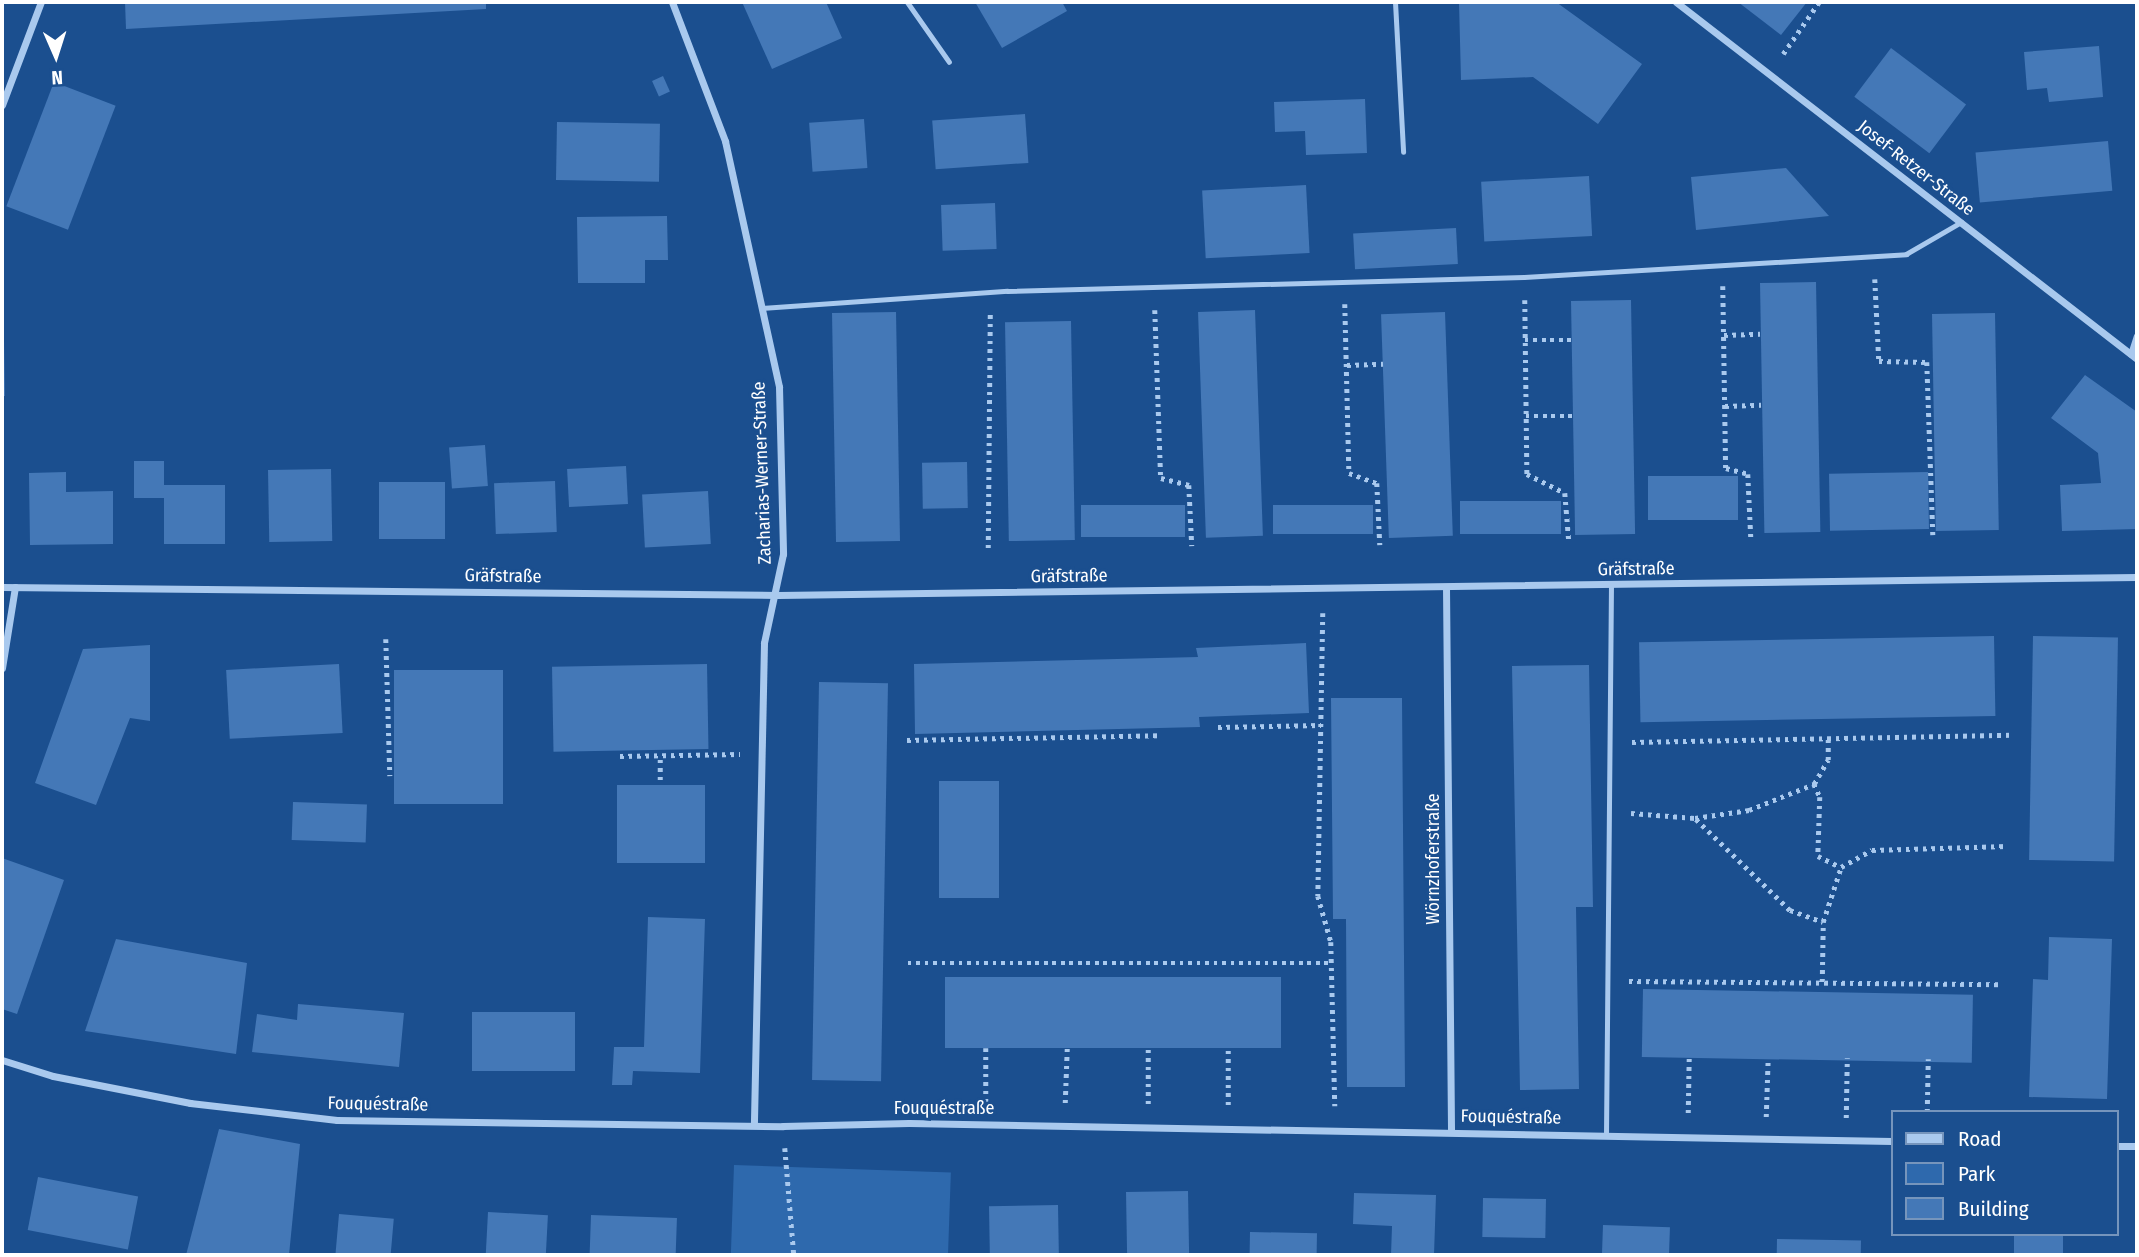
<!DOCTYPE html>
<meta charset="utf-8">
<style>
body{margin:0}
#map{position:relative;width:2139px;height:1257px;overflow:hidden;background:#1b4f8f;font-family:"Fira Sans Condensed",sans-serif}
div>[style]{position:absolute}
.green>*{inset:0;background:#2e69ad;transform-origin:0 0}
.building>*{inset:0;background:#4478b7;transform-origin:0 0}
.path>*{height:4.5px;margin-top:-2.25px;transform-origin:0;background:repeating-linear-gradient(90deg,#a9c9ee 0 3.5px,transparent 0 8.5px)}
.service>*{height:5px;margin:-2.5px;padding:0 2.5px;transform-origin:2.5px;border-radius:2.5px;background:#a9c9ee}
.minor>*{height:7px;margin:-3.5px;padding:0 3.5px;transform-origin:3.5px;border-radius:3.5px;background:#a9c9ee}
span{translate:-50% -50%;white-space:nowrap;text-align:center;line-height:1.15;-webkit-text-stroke:6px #1b4f8f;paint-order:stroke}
.street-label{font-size:18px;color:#fff}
.frame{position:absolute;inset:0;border:4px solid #fff;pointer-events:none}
.legend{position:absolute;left:1891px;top:1110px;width:228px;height:126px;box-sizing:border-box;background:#1b4f8f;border:2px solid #7695bc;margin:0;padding:9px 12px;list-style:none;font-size:21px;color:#fff}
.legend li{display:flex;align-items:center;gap:14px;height:35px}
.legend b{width:35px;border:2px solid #7695bc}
.north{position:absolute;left:21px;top:21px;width:70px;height:70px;-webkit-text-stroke:5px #1b4f8f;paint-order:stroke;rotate:177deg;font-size:19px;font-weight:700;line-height:28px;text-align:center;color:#fff}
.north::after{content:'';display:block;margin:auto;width:24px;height:32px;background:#fff;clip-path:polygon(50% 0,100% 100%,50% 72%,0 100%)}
</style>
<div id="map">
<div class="green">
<div style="left:734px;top:1165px;width:217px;height:90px;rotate:2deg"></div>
</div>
<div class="building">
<div style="clip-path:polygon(125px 2px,486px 2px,486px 9px,126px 29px)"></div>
<div style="clip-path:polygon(742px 2px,826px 2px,842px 38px,772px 69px)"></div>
<div style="clip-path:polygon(975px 2px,1062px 2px,1067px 11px,1002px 48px)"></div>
<div style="clip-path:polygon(1459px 2px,1556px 2px,1642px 64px,1598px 124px,1533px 77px,1461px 80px)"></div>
<div style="clip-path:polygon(1738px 2px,1807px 2px,1781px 35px)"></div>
<div style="clip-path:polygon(2099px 46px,2103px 97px,2049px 102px,2047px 88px,2027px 90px,2024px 52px)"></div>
<div style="left:1891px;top:48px;width:94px;height:61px;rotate:37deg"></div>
<div style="left:663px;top:76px;width:17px;height:12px;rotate:66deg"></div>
<div style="left:54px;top:82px;width:66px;height:133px;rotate:21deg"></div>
<div style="clip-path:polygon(1365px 99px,1367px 153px,1306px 155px,1305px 131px,1275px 132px,1274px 102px)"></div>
<div style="left:1025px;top:114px;width:49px;height:93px;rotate:86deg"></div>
<div style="left:864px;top:119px;width:49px;height:55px;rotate:86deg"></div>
<div style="left:557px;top:122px;width:103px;height:58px;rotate:1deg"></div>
<div style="left:2108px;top:141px;width:50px;height:133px;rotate:85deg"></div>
<div style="clip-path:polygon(1786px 168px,1829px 216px,1696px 230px,1691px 177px)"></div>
<div style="left:1589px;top:176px;width:60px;height:108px;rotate:87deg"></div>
<div style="left:1306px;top:185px;width:68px;height:104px;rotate:87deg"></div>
<div style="left:995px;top:203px;width:46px;height:54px;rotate:88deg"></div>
<div style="clip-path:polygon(667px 216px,668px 260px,645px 260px,645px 283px,578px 283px,577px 217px)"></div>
<div style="left:1456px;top:228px;width:36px;height:103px;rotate:87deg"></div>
<div style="left:1816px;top:282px;width:250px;height:56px;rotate:89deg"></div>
<div style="left:1631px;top:300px;width:234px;height:60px;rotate:89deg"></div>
<div style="left:1255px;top:310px;width:226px;height:57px;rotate:88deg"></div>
<div style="left:896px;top:312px;width:229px;height:64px;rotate:89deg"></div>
<div style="left:1445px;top:312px;width:224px;height:64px;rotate:88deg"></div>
<div style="left:1995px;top:313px;width:217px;height:63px;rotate:89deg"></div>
<div style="left:1071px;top:321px;width:219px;height:66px;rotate:89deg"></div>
<div style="clip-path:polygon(2px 341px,4px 341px,5px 396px,2px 396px)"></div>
<div style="clip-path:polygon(2085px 375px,2137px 412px,2137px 529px,2062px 531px,2060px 485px,2101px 483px,2098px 453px,2051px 418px)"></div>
<div style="left:485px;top:445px;width:41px;height:36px;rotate:86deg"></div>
<div style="clip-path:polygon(134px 461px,164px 461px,164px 485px,225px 485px,225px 544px,164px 544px,164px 498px,134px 498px)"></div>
<div style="left:967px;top:462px;width:46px;height:45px;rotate:89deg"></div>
<div style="left:626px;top:466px;width:38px;height:59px;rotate:87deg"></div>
<div style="left:331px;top:469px;width:72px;height:63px;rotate:89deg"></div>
<div style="clip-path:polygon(66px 472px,66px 492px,113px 491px,113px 544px,30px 545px,29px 473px)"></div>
<div style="left:1928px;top:472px;width:57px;height:99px;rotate:89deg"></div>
<div style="left:1738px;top:476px;width:44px;height:90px;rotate:90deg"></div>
<div style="left:555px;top:481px;width:51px;height:61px;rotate:88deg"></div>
<div style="left:445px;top:482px;width:57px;height:66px;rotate:90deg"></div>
<div style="left:708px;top:491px;width:53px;height:66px;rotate:87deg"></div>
<div style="left:1460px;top:501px;width:101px;height:33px"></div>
<div style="left:1081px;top:505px;width:104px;height:32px"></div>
<div style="left:1373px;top:505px;width:29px;height:100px;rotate:90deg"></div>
<div style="left:1994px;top:636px;width:80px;height:355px;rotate:89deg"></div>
<div style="left:2033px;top:636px;width:85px;height:224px;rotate:1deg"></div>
<div style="clip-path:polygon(1306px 643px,1309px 713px,1199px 717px,1200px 727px,915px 734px,914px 664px,1198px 657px,1196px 648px)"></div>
<div style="clip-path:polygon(150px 645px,150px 721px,130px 718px,96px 805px,35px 783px,83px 649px)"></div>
<div style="left:339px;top:664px;width:69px;height:113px;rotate:87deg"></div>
<div style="left:707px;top:664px;width:85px;height:155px;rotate:89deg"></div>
<div style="clip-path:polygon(1589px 665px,1593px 907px,1576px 907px,1579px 1089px,1520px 1090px,1512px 666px)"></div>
<div style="left:503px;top:670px;width:134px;height:109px;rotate:90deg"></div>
<div style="left:819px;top:682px;width:69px;height:398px;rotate:1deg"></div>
<div style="clip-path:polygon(1331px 698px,1402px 698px,1405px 1087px,1347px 1087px,1346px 919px,1333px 919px)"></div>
<div style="left:939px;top:781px;width:60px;height:117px"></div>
<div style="left:617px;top:785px;width:88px;height:78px"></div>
<div style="left:293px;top:802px;width:74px;height:38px;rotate:2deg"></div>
<div style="clip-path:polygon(2px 858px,64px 880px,17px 1014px,2px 1009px)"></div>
<div style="clip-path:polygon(648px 917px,705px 919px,700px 1073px,633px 1071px,632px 1085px,612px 1085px,614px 1047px,644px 1047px)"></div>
<div style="clip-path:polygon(2049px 937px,2112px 939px,2107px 1099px,2029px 1097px,2033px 979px,2048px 980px)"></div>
<div style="clip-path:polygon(116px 939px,247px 963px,236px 1054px,85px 1031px)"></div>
<div style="left:945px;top:977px;width:336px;height:71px"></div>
<div style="left:1643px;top:989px;width:330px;height:68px;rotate:1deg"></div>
<div style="clip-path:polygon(298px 1004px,404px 1013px,399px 1067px,252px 1052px,257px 1014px,297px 1020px)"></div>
<div style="left:472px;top:1012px;width:103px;height:59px"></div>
<div style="clip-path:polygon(219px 1129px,300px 1144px,289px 1255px,186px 1255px)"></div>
<div style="left:38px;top:1177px;width:102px;height:54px;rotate:11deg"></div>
<div style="left:1188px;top:1191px;width:64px;height:62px;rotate:89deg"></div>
<div style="clip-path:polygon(1354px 1193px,1436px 1195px,1434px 1255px,1391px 1255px,1392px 1226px,1353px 1224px)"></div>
<div style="left:1483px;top:1198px;width:63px;height:39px;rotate:1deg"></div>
<div style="left:1058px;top:1205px;width:50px;height:69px;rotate:89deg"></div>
<div style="left:488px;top:1212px;width:60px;height:43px;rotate:3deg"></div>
<div style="left:339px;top:1214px;width:55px;height:41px;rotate:5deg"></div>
<div style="left:591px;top:1215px;width:86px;height:40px;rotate:2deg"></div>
<div style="left:1603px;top:1225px;width:67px;height:30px;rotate:2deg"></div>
<div style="left:1250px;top:1232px;width:67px;height:23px;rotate:1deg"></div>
<div style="left:2014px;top:1234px;width:49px;height:21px"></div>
<div style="left:1777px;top:1239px;width:84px;height:16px;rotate:1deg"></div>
</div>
<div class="path">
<div style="left:1783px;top:54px;width:63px;rotate:-55.3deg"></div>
<div style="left:1875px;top:279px;width:82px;rotate:87.2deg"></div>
<div style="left:1879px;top:361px;width:48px;rotate:1.2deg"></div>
<div style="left:1927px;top:362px;width:173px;rotate:88deg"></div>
<div style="left:1723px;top:286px;width:182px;rotate:89.1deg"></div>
<div style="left:1726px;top:468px;width:23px;rotate:15deg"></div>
<div style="left:1748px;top:474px;width:63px;rotate:87.3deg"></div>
<div style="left:1525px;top:300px;width:174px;rotate:89.3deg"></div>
<div style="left:1527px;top:474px;width:42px;rotate:26.6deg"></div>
<div style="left:1565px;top:493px;width:49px;rotate:85.3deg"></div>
<div style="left:1345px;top:304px;width:169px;rotate:88.6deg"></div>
<div style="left:1349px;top:473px;width:30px;rotate:20deg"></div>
<div style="left:1377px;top:483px;width:62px;rotate:87.2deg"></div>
<div style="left:1155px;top:310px;width:168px;rotate:88deg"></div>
<div style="left:1161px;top:478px;width:29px;rotate:14deg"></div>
<div style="left:1189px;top:485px;width:61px;rotate:87.2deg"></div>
<div style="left:1724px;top:335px;width:36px;rotate:-2deg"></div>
<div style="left:1525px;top:340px;width:47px"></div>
<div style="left:1347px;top:365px;width:36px;rotate:-2deg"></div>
<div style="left:1725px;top:406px;width:36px;rotate:-2deg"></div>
<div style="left:1526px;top:416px;width:48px"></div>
<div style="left:988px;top:548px;width:234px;rotate:-89.5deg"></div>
<div style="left:1323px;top:613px;width:283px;rotate:91deg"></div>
<div style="left:1318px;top:896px;width:48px;rotate:74.2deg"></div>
<div style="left:1331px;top:942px;width:164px;rotate:88.6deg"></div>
<div style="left:386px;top:639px;width:137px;rotate:88.3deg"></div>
<div style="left:1218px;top:727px;width:103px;rotate:-1.1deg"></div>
<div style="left:907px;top:740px;width:253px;rotate:-1.1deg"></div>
<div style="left:1632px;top:742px;width:380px;rotate:-1.1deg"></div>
<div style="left:620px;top:756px;width:120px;rotate:-1deg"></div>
<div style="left:660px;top:780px;width:25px;rotate:-90deg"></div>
<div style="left:1814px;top:784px;width:14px;rotate:65deg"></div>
<div style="left:1820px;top:797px;width:59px;rotate:91.9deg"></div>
<div style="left:1818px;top:856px;width:25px;rotate:26deg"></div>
<div style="left:1631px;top:813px;width:64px;rotate:4.5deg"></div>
<div style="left:1695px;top:818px;width:55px;rotate:-8.4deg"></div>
<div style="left:1749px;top:810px;width:70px;rotate:-21.8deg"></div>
<div style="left:1814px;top:784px;width:28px;rotate:-60deg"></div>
<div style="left:1828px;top:760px;width:22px;rotate:-90deg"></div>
<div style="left:1696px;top:819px;width:131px;rotate:44.1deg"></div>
<div style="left:1790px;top:910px;width:35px;rotate:20deg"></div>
<div style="left:908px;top:963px;width:424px"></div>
<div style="left:1629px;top:981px;width:372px;rotate:0.5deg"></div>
<div style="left:1822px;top:982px;width:60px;rotate:-89deg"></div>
<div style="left:1823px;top:922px;width:58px;rotate:-71.9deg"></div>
<div style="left:1841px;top:867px;width:35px;rotate:-29deg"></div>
<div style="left:1872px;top:850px;width:135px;rotate:-1.7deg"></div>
<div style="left:986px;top:1048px;width:54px;rotate:90deg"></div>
<div style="left:1065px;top:1103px;width:55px;rotate:-87.9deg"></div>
<div style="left:1148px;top:1104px;width:55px;rotate:-90deg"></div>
<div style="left:1228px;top:1105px;width:56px;rotate:-90deg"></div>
<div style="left:1927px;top:1112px;width:53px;rotate:-88.9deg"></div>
<div style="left:1688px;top:1113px;width:55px;rotate:-89deg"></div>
<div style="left:1766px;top:1117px;width:59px;rotate:-88.1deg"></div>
<div style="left:1846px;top:1118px;width:60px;rotate:-89deg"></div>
<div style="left:785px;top:1148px;width:107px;rotate:85.2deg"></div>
</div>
<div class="service">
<div style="left:907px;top:2px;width:73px;rotate:55deg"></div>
<div style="left:1395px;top:2px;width:150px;rotate:86.9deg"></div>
<div style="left:761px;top:308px;width:247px;rotate:-4deg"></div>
<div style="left:1007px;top:291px;width:517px;rotate:-1.55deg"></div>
<div style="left:1524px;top:277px;width:383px;rotate:-3.4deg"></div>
<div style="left:1906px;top:254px;width:64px;rotate:-30.2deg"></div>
<div style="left:1606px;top:1135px;width:550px;rotate:-89.48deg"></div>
</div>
<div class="minor">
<div style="left:672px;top:2px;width:149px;rotate:69.1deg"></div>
<div style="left:725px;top:141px;width:252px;rotate:77.6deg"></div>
<div style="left:779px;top:387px;width:167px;rotate:88.6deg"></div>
<div style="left:783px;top:554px;width:91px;rotate:102.1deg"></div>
<div style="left:764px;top:643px;width:481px;rotate:91.2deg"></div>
<div style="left:1676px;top:2px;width:583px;rotate:37.75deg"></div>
<div style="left:2px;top:105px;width:110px;rotate:-69.3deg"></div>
<div style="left:2131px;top:354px;width:19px;rotate:-72deg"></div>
<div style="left:2px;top:587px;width:776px;rotate:0.59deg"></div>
<div style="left:778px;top:595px;width:1359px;rotate:-0.76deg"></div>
<div style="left:1446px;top:587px;width:544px;rotate:89.47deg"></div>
<div style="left:2px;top:668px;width:82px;rotate:-80.9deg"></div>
<div style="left:2px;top:1060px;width:53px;rotate:17.4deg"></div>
<div style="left:53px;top:1076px;width:140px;rotate:11.1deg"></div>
<div style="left:190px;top:1103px;width:148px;rotate:6.6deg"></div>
<div style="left:337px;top:1120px;width:446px;rotate:0.8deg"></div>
<div style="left:783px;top:1126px;width:126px;rotate:-1.4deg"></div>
<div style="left:909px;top:1123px;width:983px;rotate:1.05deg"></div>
<div style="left:2116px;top:1146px;width:21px"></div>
</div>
<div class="street-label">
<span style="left:1916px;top:168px;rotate:38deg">Josef-Retzer-Straße</span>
<span style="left:762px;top:473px;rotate:-92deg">Zacharias-Werner-Straße</span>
<span style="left:1636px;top:569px;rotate:-1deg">Gräfstraße</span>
<span style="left:503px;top:576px;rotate:1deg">Gräfstraße</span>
<span style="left:1069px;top:576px;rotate:-1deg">Gräfstraße</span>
<span style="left:1433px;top:859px;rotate:-90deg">Wörnzhoferstraße</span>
<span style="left:378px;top:1104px;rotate:1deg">Fouquéstraße</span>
<span style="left:944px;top:1108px">Fouquéstraße</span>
<span style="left:1511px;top:1117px;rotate:1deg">Fouquéstraße</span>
</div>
<div class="frame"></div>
<ul class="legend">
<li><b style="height:9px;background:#a9c9ee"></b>Road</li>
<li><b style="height:19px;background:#2e69ad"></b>Park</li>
<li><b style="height:19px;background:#4478b7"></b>Building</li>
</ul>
<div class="north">N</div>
</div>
